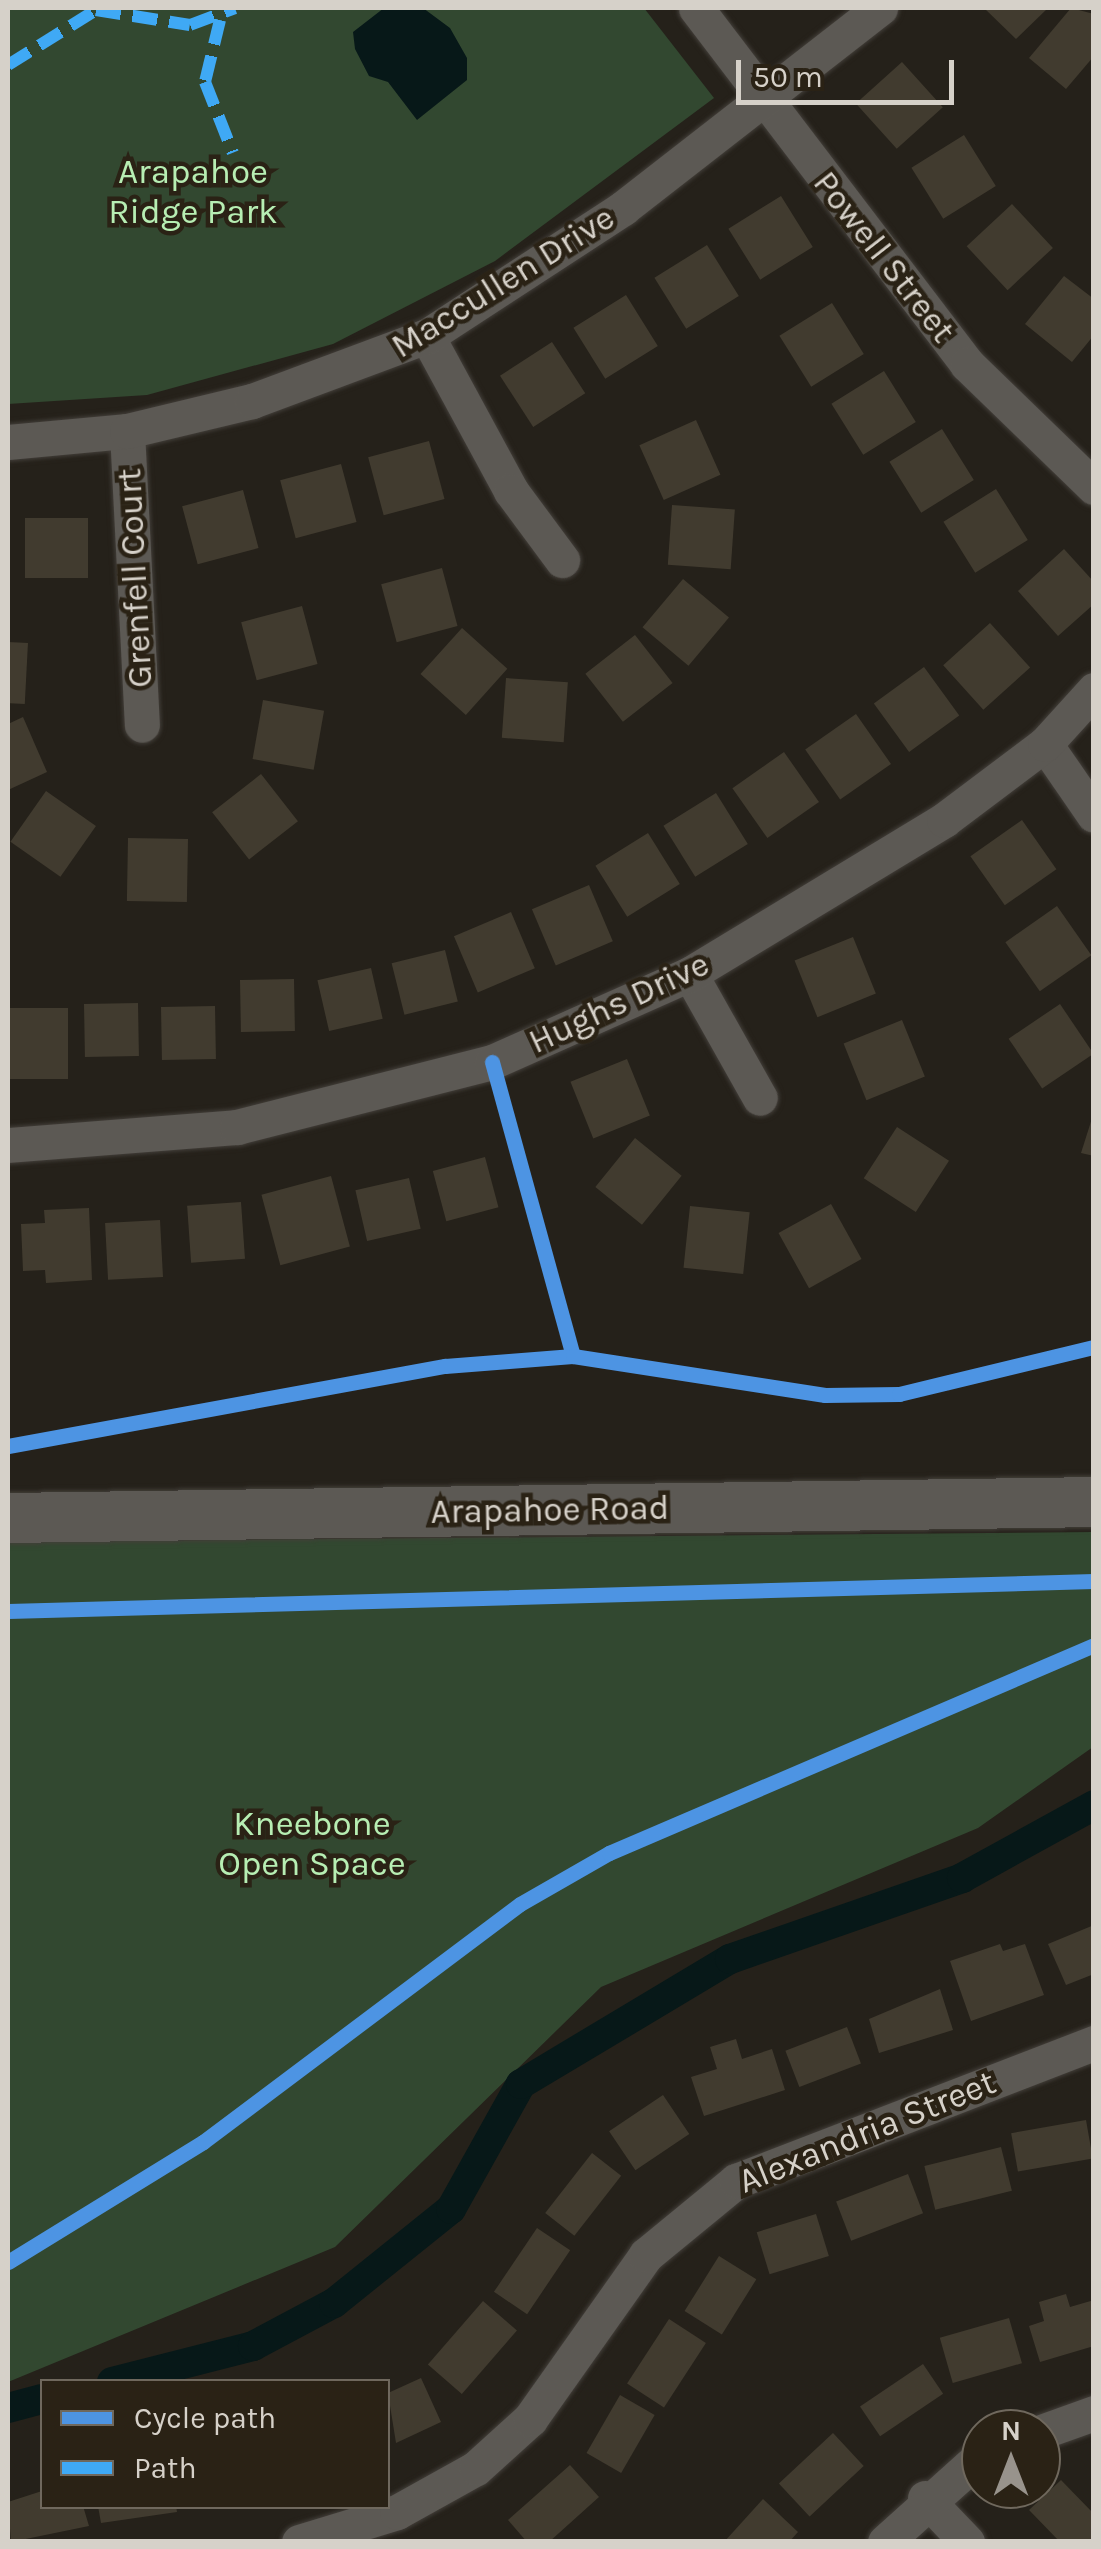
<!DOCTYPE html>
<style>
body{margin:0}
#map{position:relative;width:1101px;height:2549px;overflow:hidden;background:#25211a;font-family:Karla,sans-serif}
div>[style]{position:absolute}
.green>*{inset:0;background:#324830}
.water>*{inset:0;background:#071818}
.canal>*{height:30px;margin:-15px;padding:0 15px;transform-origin:15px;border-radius:15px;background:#071818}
.building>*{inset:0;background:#413b2f;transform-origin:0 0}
.roads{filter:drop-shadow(0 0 2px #423e39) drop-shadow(0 0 2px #423e39)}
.street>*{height:35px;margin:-17.5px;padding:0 17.5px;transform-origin:17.5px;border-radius:17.5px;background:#5c5954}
.secondary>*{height:50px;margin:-25px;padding:0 25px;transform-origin:25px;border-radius:25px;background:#5c5954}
.quiet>*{height:12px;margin-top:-6px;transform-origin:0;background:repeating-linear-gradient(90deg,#3fa9f5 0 25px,transparent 0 37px)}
.cycleway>*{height:15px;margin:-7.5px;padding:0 7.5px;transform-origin:7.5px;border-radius:7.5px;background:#4d94e3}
span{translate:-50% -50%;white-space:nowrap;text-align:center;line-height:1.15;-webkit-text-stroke:9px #2a2215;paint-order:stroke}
.park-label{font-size:35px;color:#b7eeb3}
.street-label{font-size:35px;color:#d6d1c9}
.frame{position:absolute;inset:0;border:10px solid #d6d1c9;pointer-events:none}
.legend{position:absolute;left:40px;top:2379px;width:350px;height:130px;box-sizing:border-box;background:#2a2215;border:2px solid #6f685d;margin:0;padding:12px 18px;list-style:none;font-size:30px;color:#d6d1c9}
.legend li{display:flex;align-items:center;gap:20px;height:50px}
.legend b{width:50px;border:2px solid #6f685d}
.north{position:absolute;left:961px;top:2409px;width:100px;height:100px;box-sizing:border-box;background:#2a2215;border:2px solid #6f685d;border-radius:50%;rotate:0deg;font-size:28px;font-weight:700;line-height:40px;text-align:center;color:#d6d1c9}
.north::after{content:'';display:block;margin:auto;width:35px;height:45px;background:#98938c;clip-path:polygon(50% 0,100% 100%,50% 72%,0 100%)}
.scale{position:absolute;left:736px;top:60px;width:218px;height:45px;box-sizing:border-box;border:5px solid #d6d1c9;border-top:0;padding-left:12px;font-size:30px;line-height:35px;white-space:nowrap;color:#d6d1c9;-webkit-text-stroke:8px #2a2215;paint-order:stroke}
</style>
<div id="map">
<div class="green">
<div style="clip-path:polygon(8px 8px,644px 8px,714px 98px,495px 261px,333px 344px,147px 395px,8px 404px)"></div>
<div style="clip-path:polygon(1093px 1532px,1093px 1747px,978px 1828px,601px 1987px,335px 2247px,8px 2382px,8px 1542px)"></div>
</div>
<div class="water">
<div style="clip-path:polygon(384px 8px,423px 8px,450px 28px,467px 58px,467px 80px,417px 120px,388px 82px,369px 76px,355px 49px,353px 32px)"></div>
</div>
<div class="canal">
<div style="left:112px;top:2382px;width:146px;rotate:-14.3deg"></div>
<div style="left:253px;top:2346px;width:92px;rotate:-28deg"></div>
<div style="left:334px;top:2303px;width:150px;rotate:-38.8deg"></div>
<div style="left:451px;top:2209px;width:143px;rotate:-60.8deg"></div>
<div style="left:521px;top:2084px;width:244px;rotate:-30.9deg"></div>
<div style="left:730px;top:1959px;width:246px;rotate:-19.2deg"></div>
<div style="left:962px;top:1878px;width:151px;rotate:-28.9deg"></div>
<div style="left:8px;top:2408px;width:35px;rotate:-15deg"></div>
</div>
<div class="building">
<div style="clip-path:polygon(984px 8px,1048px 8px,1016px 39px)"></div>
<div style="clip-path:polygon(1071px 8px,1094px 14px,1094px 56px,1066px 89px,1029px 58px)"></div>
<div style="left:902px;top:62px;width:61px;height:62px;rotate:48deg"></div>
<div style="left:964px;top:135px;width:60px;height:62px;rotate:58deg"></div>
<div style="left:781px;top:196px;width:60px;height:62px;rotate:58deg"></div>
<div style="left:1012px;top:204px;width:60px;height:62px;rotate:47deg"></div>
<div style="left:707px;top:245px;width:60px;height:62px;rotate:58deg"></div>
<div style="clip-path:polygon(1064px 276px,1094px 299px,1094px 335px,1072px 362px,1025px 324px)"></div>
<div style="left:626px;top:295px;width:60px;height:62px;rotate:58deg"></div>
<div style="left:832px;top:303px;width:60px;height:62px;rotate:58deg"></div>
<div style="left:552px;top:342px;width:61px;height:62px;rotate:57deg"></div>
<div style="left:884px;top:371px;width:60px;height:62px;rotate:58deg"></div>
<div style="left:696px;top:420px;width:60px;height:62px;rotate:66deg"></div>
<div style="left:942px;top:429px;width:60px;height:62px;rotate:58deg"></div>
<div style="left:429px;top:441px;width:60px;height:63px;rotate:75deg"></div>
<div style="left:341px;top:464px;width:60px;height:63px;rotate:75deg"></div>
<div style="left:996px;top:489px;width:60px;height:62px;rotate:58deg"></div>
<div style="left:243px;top:490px;width:60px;height:63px;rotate:75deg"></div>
<div style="left:672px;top:505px;width:63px;height:60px;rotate:4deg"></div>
<div style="left:25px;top:518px;width:63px;height:60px"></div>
<div style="clip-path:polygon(1064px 549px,1094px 582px,1094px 604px,1058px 636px,1018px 591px)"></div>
<div style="left:442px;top:568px;width:60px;height:63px;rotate:75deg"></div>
<div style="left:683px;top:579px;width:60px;height:63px;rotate:40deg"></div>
<div style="left:302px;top:606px;width:60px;height:63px;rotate:75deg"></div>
<div style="left:990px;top:623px;width:60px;height:63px;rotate:48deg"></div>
<div style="left:462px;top:628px;width:61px;height:62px;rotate:42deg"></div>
<div style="left:635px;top:635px;width:61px;height:63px;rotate:52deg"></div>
<div style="left:8px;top:642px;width:20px;height:61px;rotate:3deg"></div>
<div style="left:924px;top:667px;width:60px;height:62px;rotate:54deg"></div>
<div style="left:506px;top:678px;width:62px;height:60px;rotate:4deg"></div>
<div style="left:263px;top:700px;width:62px;height:60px;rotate:10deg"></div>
<div style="left:856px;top:714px;width:61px;height:62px;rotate:55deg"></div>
<div style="clip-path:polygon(23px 717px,47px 772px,8px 790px,8px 724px)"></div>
<div style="left:784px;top:752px;width:61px;height:63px;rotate:55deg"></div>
<div style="left:261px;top:774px;width:60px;height:62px;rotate:52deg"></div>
<div style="left:46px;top:791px;width:61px;height:62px;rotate:35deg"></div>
<div style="left:716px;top:793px;width:60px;height:62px;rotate:58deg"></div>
<div style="left:1022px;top:820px;width:60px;height:63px;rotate:55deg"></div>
<div style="left:648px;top:833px;width:60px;height:62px;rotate:58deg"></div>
<div style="left:128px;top:838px;width:60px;height:63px;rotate:1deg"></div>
<div style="left:589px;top:885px;width:61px;height:62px;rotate:67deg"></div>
<div style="left:1057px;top:906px;width:60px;height:63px;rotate:55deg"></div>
<div style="left:511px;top:912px;width:61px;height:62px;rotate:67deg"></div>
<div style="left:853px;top:937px;width:61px;height:63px;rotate:68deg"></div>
<div style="left:445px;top:950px;width:53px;height:55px;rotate:76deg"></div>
<div style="left:371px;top:968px;width:52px;height:55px;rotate:77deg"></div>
<div style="left:294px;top:979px;width:52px;height:54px;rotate:89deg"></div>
<div style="left:138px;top:1003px;width:53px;height:54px;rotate:89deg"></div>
<div style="left:1060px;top:1004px;width:60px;height:62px;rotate:56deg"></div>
<div style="left:215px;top:1006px;width:53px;height:54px;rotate:89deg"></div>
<div style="left:8px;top:1008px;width:60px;height:71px"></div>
<div style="left:902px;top:1020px;width:61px;height:63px;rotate:68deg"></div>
<div style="left:627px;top:1059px;width:61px;height:61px;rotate:68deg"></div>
<div style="clip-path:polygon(1094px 1112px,1094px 1156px,1081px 1153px)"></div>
<div style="left:897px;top:1127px;width:62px;height:61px;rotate:33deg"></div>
<div style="left:635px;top:1138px;width:60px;height:63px;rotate:39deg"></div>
<div style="left:485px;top:1157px;width:52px;height:54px;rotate:75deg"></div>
<div style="left:331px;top:1176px;width:73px;height:72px;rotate:75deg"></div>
<div style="left:409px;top:1178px;width:52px;height:55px;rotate:77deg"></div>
<div style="left:241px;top:1202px;width:57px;height:54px;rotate:86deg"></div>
<div style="left:831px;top:1204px;width:63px;height:60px;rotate:61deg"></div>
<div style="left:690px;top:1206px;width:60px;height:62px;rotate:6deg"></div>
<div style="clip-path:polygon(89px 1208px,92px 1280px,46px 1283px,45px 1270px,23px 1271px,21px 1224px,45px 1223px,44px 1210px)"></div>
<div style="left:160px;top:1220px;width:57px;height:55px;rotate:87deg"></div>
<div style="clip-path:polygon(1094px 1925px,1094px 1974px,1066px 1985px,1048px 1944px)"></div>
<div style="clip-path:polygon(1000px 1944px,1003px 1951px,1025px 1944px,1044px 1995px,971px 2021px,950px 1961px)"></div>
<div style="clip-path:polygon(940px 1989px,953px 2030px,879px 2053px,869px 2019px)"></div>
<div style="left:847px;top:2027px;width:39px;height:66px;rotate:69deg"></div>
<div style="clip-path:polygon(736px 2039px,742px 2059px,772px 2049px,785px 2090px,704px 2116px,691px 2077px,717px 2069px,710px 2047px)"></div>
<div style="left:663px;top:2095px;width:47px;height:65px;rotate:56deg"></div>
<div style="left:1086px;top:2120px;width:39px;height:76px;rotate:80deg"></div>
<div style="left:1001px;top:2147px;width:45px;height:79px;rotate:76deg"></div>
<div style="left:592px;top:2153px;width:37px;height:76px;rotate:38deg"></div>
<div style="left:908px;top:2174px;width:42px;height:77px;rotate:69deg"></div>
<div style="left:816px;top:2214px;width:44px;height:62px;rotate:73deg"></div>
<div style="left:537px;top:2228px;width:40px;height:77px;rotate:34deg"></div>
<div style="left:719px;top:2256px;width:44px;height:65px;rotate:32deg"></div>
<div style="clip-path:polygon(1066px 2294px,1070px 2307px,1094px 2300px,1094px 2346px,1040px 2362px,1029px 2326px,1044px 2321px,1039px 2302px)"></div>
<div style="left:483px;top:2301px;width:45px;height:84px;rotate:41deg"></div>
<div style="left:1009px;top:2318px;width:47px;height:72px;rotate:74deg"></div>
<div style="left:669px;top:2319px;width:44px;height:77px;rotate:33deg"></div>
<div style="left:923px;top:2364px;width:36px;height:76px;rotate:56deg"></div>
<div style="clip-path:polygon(421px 2378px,441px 2422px,396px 2443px,388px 2393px)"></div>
<div style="left:620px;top:2395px;width:40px;height:67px;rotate:30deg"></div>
<div style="left:833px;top:2433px;width:45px;height:74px;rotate:47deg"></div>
<div style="clip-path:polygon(570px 2465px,599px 2497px,549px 2542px,527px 2542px,508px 2520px)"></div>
<div style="clip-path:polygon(1061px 2480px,1094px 2514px,1094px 2542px,1060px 2542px,1029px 2510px)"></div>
<div style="clip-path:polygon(42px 2491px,42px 2506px,83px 2506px,89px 2526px,11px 2542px,8px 2502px)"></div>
<div style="clip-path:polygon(763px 2499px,798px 2532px,789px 2542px,724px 2542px)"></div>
<div style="clip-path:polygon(98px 2506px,176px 2506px,177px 2512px,101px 2523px)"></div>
</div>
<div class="roads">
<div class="street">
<div style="left:696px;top:8px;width:447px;rotate:52.7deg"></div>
<div style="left:967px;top:364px;width:177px;rotate:44.1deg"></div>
<div style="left:427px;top:336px;width:176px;rotate:61.5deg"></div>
<div style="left:511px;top:491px;width:86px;rotate:53.5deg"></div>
<div style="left:127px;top:431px;width:294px;rotate:87.1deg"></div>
<div style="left:8px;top:442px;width:120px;rotate:-5.3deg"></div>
<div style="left:127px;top:431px;width:129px;rotate:-13.5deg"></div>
<div style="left:252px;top:401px;width:187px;rotate:-20.4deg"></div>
<div style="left:427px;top:336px;width:234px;rotate:-33.1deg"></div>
<div style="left:623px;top:208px;width:326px;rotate:-37.9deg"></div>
<div style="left:1045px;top:744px;width:86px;rotate:55.4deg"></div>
<div style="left:690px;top:974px;width:142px;rotate:60.6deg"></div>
<div style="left:8px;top:1145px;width:230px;rotate:-4.5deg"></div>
<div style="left:237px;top:1127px;width:263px;rotate:-14.3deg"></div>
<div style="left:492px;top:1062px;width:217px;rotate:-24deg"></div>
<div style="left:690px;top:974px;width:297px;rotate:-31.2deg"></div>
<div style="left:944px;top:820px;width:126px;rotate:-37deg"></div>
<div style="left:1045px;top:744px;width:73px;rotate:-47.8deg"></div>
<div style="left:1041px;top:2432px;width:56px;rotate:-19.7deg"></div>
<div style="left:925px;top:2498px;width:61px;rotate:46.3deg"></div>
<div style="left:299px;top:2542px;width:102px;rotate:-17deg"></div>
<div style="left:397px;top:2512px;width:90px;rotate:-29.1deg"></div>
<div style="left:476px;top:2468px;width:73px;rotate:-42.2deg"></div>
<div style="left:530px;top:2419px;width:201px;rotate:-54.7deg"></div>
<div style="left:646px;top:2255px;width:117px;rotate:-39.4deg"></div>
<div style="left:736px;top:2181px;width:384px;rotate:-21.1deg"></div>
<div style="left:885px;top:2542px;width:129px;rotate:-41.9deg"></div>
</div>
<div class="secondary">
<div style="left:8px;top:1518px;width:1086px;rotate:-0.84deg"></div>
</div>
</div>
<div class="quiet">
<div style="left:220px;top:20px;width:64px;rotate:103.6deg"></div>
<div style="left:205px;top:82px;width:76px;rotate:68.5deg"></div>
<div style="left:8px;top:65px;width:104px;rotate:-32deg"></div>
<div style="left:96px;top:10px;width:95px;rotate:9.1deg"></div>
<div style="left:190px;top:25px;width:48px;rotate:-20.7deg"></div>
</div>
<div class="cycleway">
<div style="left:492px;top:1062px;width:305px;rotate:74.6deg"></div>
<div style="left:8px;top:1446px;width:444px;rotate:-10.4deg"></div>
<div style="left:445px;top:1366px;width:128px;rotate:-4.5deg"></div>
<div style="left:573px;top:1356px;width:255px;rotate:8.8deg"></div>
<div style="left:825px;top:1395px;width:74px;rotate:-0.8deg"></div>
<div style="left:899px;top:1394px;width:201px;rotate:-13.6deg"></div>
<div style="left:8px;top:1611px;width:1086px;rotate:-1.58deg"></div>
<div style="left:8px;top:2262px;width:229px;rotate:-31.6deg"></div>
<div style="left:203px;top:2142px;width:396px;rotate:-36.9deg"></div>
<div style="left:520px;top:1904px;width:103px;rotate:-29.8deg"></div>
<div style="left:609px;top:1853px;width:528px;rotate:-23.21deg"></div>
</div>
<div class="park-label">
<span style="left:193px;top:192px">Arapahoe<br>Ridge Park</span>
<span style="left:312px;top:1844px">Kneebone<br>Open Space</span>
</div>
<div class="street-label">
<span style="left:884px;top:257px;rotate:52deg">Powell Street</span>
<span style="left:503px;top:282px;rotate:-32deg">Maccullen Drive</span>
<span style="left:135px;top:578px;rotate:-93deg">Grenfell Court</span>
<span style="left:619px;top:1003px;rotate:-25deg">Hughs Drive</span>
<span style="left:550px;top:1510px;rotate:-1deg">Arapahoe Road</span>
<span style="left:867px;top:2132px;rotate:-22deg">Alexandria Street</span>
</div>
<div class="frame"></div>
<ul class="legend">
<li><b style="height:12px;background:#4d94e3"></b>Cycle path</li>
<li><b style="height:12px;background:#3fa9f5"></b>Path</li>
</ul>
<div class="north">N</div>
<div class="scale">50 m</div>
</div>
